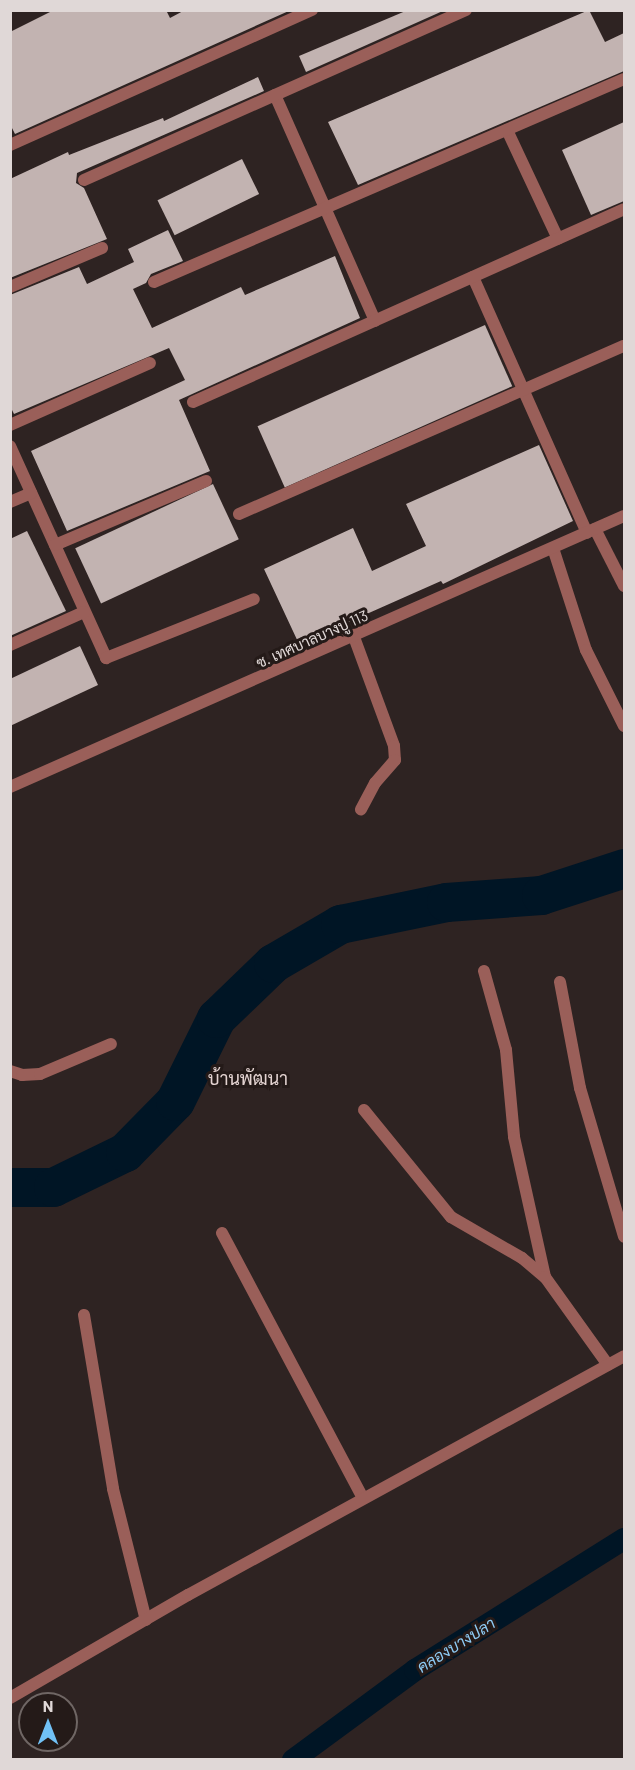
<!DOCTYPE html>
<meta charset="utf-8">
<style>
body{margin:0}
#map{position:relative;width:635px;height:1770px;overflow:hidden;background:#2e2322;font-family:Barlow,Sarabun,sans-serif}
div>[style]{position:absolute}
.canal>*{height:22px;margin:-11px;padding:0 11px;transform-origin:11px;border-radius:11px;background:#001525}
.river>*{height:39px;margin:-19.5px;padding:0 19.5px;transform-origin:19.5px;border-radius:19.5px;background:#001525}
.building>*{inset:0;background:#c2b3b1;transform-origin:0 0}
.minor>*{height:12px;margin:-6px;padding:0 6px;transform-origin:6px;border-radius:6px;background:#9a5f59}
.tertiary>*{height:12px;margin:-6px;padding:0 6px;transform-origin:6px;border-radius:6px;background:#9a5f59}
span{translate:-50% -50%;white-space:nowrap;text-align:center;line-height:1.15;-webkit-text-stroke:6px #241a18;paint-order:stroke}
.street-label{font-size:15px;color:#e0d8d7}
.water-label{font-size:16px;color:#8eccf6;font-style:italic}
.quarter-label{font-size:18px;color:#e3d3d1}
.frame{position:absolute;inset:0;border:12px solid #e0d8d7;pointer-events:none}
.north{position:absolute;left:18px;top:1692px;width:60px;height:60px;box-sizing:border-box;background:#241a18;border:2px solid #6f6664;border-radius:50%;rotate:0deg;font-size:16px;font-weight:700;line-height:24px;text-align:center;color:#e0d8d7}
.north::after{content:'';display:block;margin:auto;width:21px;height:27px;background:#71c1f5;clip-path:polygon(50% 0,100% 100%,50% 72%,0 100%)}
</style>
<div id="map">
<div class="canal">
<div style="left:293px;top:1760px;width:152px;rotate:-36.4deg"></div>
<div style="left:415px;top:1670px;width:247px;rotate:-32.1deg"></div>
</div>
<div class="river">
<div style="left:10px;top:1187px;width:43px"></div>
<div style="left:53px;top:1187px;width:80px;rotate:-25.9deg"></div>
<div style="left:125px;top:1152px;width:71px;rotate:-45.6deg"></div>
<div style="left:175px;top:1101px;width:93px;rotate:-63.7deg"></div>
<div style="left:216px;top:1018px;width:79px;rotate:-44deg"></div>
<div style="left:273px;top:963px;width:78px;rotate:-30.2deg"></div>
<div style="left:340px;top:924px;width:108px;rotate:-11.7deg"></div>
<div style="left:446px;top:902px;width:95px;rotate:-4.2deg"></div>
<div style="left:541px;top:895px;width:87px;rotate:-18deg"></div>
</div>
<div class="building">
<div style="clip-path:polygon(54px 10px,166px 10px,170px 18px,185px 10px,291px 10px,15px 134px,10px 124px,10px 32px)"></div>
<div style="clip-path:polygon(408px 10px,445px 10px,306px 72px,299px 56px)"></div>
<div style="clip-path:polygon(589px 10px,605px 42px,624px 33px,624px 71px,358px 185px,328px 122px)"></div>
<div style="clip-path:polygon(258px 77px,264px 91px,77px 173px,76px 183px,84px 188px,107px 239px,10px 278px,10px 179px,68px 152px,69px 155px,163px 118px,164px 121px)"></div>
<div style="clip-path:polygon(624px 122px,624px 201px,591px 215px,562px 150px)"></div>
<div style="left:242px;top:159px;width:39px;height:94px;rotate:64deg"></div>
<div style="clip-path:polygon(168px 230px,183px 261px,151px 274px,146px 283px,133px 289px,152px 328px,241px 287px,245px 295px,335px 256px,360px 318px,179px 400px,210px 471px,67px 531px,31px 451px,185px 380px,169px 348px,14px 414px,10px 406px,10px 295px,79px 267px,87px 284px,134px 262px,128px 249px)"></div>
<div style="left:485px;top:325px;width:67px;height:249px;rotate:66deg"></div>
<div style="clip-path:polygon(539px 445px,573px 521px,443px 584px,441px 581px,299px 644px,264px 569px,353px 528px,372px 571px,426px 546px,406px 504px)"></div>
<div style="left:213px;top:484px;width:61px;height:152px;rotate:65deg"></div>
<div style="clip-path:polygon(27px 531px,66px 611px,10px 636px,10px 539px)"></div>
<div style="clip-path:polygon(80px 646px,98px 685px,10px 726px,10px 679px)"></div>
</div>
<div class="minor">
<div style="left:275px;top:95px;width:247px;rotate:66.1deg"></div>
<div style="left:507px;top:130px;width:120px;rotate:64.9deg"></div>
<div style="left:10px;top:145px;width:331px;rotate:-24.1deg"></div>
<div style="left:84px;top:180px;width:418px;rotate:-24deg"></div>
<div style="left:473px;top:277px;width:280px;rotate:66deg"></div>
<div style="left:154px;top:282px;width:512px;rotate:-23.36deg"></div>
<div style="left:10px;top:287px;width:100px;rotate:-23deg"></div>
<div style="left:193px;top:402px;width:472px;rotate:-24.1deg"></div>
<div style="left:10px;top:425px;width:153px;rotate:-23.9deg"></div>
<div style="left:10px;top:446px;width:233px;rotate:65.6deg"></div>
<div style="left:106px;top:658px;width:159px;rotate:-21.7deg"></div>
<div style="left:10px;top:502px;width:23px;rotate:-23deg"></div>
<div style="left:239px;top:514px;width:420px;rotate:-23.6deg"></div>
<div style="left:595px;top:529px;width:64px;rotate:63deg"></div>
<div style="left:55px;top:545px;width:164px;rotate:-23deg"></div>
<div style="left:553px;top:548px;width:107px;rotate:72.1deg"></div>
<div style="left:586px;top:650px;width:85px;rotate:63.4deg"></div>
<div style="left:354px;top:637px;width:116px;rotate:69.8deg"></div>
<div style="left:394px;top:746px;width:14px;rotate:86deg"></div>
<div style="left:395px;top:760px;width:30px;rotate:131deg"></div>
<div style="left:375px;top:783px;width:30px;rotate:118deg"></div>
<div style="left:10px;top:645px;width:81px;rotate:-24deg"></div>
<div style="left:484px;top:971px;width:82px;rotate:74.4deg"></div>
<div style="left:506px;top:1050px;width:87px;rotate:84.7deg"></div>
<div style="left:514px;top:1137px;width:143px;rotate:77.5deg"></div>
<div style="left:560px;top:982px;width:108px;rotate:79.3deg"></div>
<div style="left:580px;top:1088px;width:155px;rotate:73.5deg"></div>
<div style="left:10px;top:1071px;width:13px;rotate:18deg"></div>
<div style="left:22px;top:1075px;width:18px;rotate:-3deg"></div>
<div style="left:40px;top:1074px;width:77px;rotate:-22.9deg"></div>
<div style="left:364px;top:1110px;width:138px;rotate:50.9deg"></div>
<div style="left:451px;top:1217px;width:82px;rotate:30deg"></div>
<div style="left:522px;top:1258px;width:30px;rotate:40deg"></div>
<div style="left:545px;top:1277px;width:108px;rotate:54.4deg"></div>
<div style="left:222px;top:1233px;width:300px;rotate:62deg"></div>
<div style="left:84px;top:1315px;width:176px;rotate:80.5deg"></div>
<div style="left:113px;top:1489px;width:135px;rotate:75.9deg"></div>
<div style="left:10px;top:1698px;width:206px;rotate:-30.1deg"></div>
<div style="left:188px;top:1595px;width:497px;rotate:-28.7deg"></div>
</div>
<div class="tertiary">
<div style="left:10px;top:787px;width:671px;rotate:-23.82deg"></div>
</div>
<div class="street-label">
<span style="left:312px;top:639px;rotate:-24deg">ซ. เทศบาลบางปู 113</span>
</div>
<div class="water-label">
<span style="left:456px;top:1645px;rotate:-32deg">คลองบางปลา</span>
</div>
<div class="quarter-label">
<span style="left:248px;top:1078px">บ้านพัฒนา</span>
</div>
<div class="frame"></div>
<div class="north">N</div>
</div>
